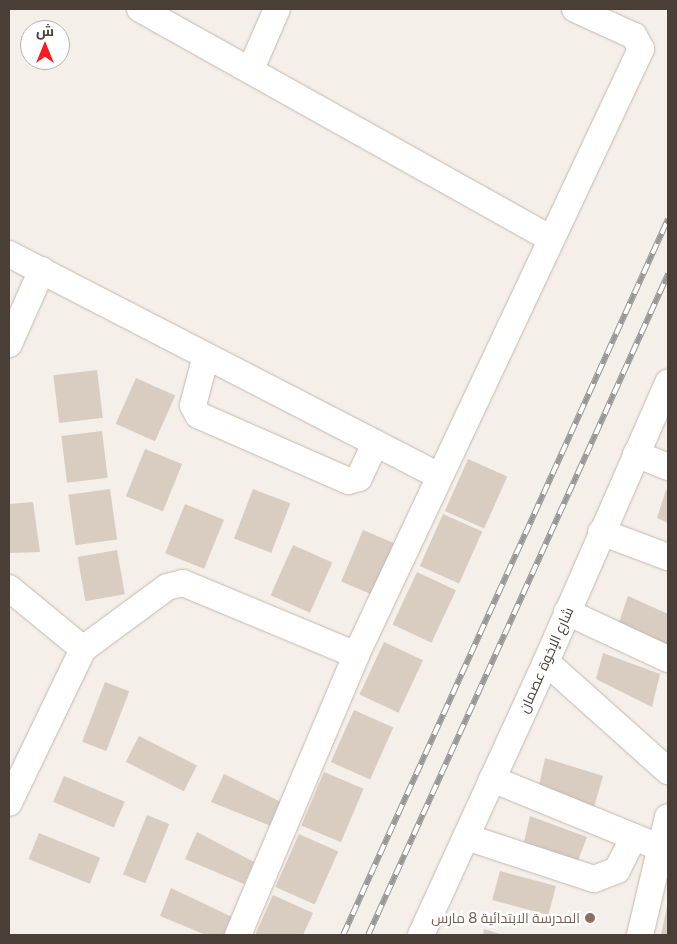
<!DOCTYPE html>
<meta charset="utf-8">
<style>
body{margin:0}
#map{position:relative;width:677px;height:944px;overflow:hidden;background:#f5efe9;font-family:"Public Sans",Cairo,sans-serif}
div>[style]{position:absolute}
.building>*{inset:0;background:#d9ccc1;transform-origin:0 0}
.roads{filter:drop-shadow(0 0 1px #c3b8af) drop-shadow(0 0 1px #c3b8af)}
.minor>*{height:26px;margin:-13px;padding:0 13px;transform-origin:13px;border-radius:13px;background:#fff}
.rail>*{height:5.5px;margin-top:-2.75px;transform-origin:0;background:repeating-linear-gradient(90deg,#fff 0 11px,#989898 0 22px);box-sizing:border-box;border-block:1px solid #989898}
.dots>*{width:14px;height:14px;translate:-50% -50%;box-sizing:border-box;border:2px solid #fff;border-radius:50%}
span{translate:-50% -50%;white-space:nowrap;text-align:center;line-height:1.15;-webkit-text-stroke:4.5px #fff;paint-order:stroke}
.street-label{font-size:14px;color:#493f37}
.education-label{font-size:14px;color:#785e54}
.right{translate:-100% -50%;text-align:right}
.frame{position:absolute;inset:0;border:10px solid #493f37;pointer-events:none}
.north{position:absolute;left:20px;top:20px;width:50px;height:50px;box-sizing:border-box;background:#fff;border:1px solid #b6b2af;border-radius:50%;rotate:0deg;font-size:14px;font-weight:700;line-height:20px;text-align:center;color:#493f37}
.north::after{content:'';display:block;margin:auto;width:18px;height:22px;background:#fb1a21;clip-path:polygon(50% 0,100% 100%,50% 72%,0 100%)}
</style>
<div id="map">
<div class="building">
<div style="left:97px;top:370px;width:48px;height:44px;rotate:83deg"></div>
<div style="left:136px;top:378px;width:43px;height:50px;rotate:24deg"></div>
<div style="left:102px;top:431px;width:47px;height:41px;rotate:83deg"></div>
<div style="left:145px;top:449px;width:40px;height:51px;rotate:22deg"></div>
<div style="left:468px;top:459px;width:43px;height:57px;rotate:24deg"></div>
<div style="left:110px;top:489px;width:51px;height:42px;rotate:82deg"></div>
<div style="left:253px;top:489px;width:40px;height:53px;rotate:21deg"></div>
<div style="clip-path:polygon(666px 490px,668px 491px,668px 523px,657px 518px)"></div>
<div style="clip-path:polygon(33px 502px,40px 552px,9px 553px,9px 504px)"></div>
<div style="left:185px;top:504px;width:42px;height:53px;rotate:22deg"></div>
<div style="left:443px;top:514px;width:43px;height:57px;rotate:24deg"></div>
<div style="left:363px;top:530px;width:36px;height:56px;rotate:23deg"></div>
<div style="left:293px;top:545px;width:43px;height:55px;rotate:24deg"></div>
<div style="left:117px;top:550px;width:45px;height:40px;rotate:80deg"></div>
<div style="left:417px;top:572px;width:43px;height:58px;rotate:25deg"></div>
<div style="clip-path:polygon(628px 596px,668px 614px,668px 648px,618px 625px)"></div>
<div style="left:384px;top:642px;width:43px;height:58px;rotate:25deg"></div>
<div style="clip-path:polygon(603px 653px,660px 674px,652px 707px,596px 679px)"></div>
<div style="left:105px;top:682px;width:26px;height:64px;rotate:21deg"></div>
<div style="left:354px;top:710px;width:43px;height:57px;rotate:24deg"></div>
<div style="left:139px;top:736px;width:65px;height:29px;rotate:27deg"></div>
<div style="clip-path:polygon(545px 758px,603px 776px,594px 807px,539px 786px)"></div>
<div style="left:324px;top:772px;width:43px;height:58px;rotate:23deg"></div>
<div style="clip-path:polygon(224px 774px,281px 802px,271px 826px,211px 802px)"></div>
<div style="left:64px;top:776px;width:66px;height:28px;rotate:23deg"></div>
<div style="left:147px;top:815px;width:24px;height:64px;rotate:22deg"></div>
<div style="clip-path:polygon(530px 816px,587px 837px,577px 863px,523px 846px)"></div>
<div style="clip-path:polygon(197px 832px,254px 862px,244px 884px,185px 859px)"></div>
<div style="left:39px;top:833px;width:66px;height:28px;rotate:22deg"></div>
<div style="left:299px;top:834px;width:43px;height:58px;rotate:24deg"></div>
<div style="left:500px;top:871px;width:58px;height:30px;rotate:15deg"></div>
<div style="clip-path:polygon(171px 888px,232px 917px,225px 935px,206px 935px,160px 916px)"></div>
<div style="clip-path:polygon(273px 895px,313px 913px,303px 935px,255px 935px)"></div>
<div style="clip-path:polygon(667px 906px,668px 935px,661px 935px)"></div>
<div style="clip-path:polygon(484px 929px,503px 935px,483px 935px)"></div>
</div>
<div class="roads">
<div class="minor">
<div style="left:140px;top:9px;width:471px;rotate:29.2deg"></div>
<div style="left:251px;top:69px;width:65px;rotate:-66.6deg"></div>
<div style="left:9px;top:254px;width:483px;rotate:27.3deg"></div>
<div style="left:9px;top:344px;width:81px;rotate:-66deg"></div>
<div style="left:206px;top:356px;width:51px;rotate:104.9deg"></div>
<div style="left:193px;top:405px;width:11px;rotate:63deg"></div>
<div style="left:198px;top:415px;width:164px;rotate:23.7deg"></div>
<div style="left:348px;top:481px;width:11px;rotate:-15deg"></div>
<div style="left:359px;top:478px;width:38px;rotate:-65deg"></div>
<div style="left:636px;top:454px;width:35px;rotate:22deg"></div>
<div style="left:601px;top:532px;width:72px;rotate:20.5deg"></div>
<div style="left:9px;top:588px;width:96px;rotate:39.5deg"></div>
<div style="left:83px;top:649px;width:171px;rotate:115.7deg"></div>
<div style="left:567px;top:612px;width:111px;rotate:25deg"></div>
<div style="left:83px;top:649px;width:104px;rotate:-36.4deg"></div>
<div style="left:167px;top:587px;width:16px;rotate:-14deg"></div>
<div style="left:183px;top:583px;width:187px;rotate:22.6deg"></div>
<div style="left:546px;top:662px;width:164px;rotate:41.8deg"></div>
<div style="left:492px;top:779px;width:183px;rotate:22.2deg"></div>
<div style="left:466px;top:837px;width:135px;rotate:18.2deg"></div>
<div style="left:594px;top:879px;width:25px;rotate:-21deg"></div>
<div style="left:617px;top:870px;width:37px;rotate:-63deg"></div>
<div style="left:238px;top:935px;width:304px;rotate:-67.1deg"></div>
<div style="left:356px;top:655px;width:670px;rotate:-64.81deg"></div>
<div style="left:641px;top:49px;width:15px;rotate:-118deg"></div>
<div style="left:634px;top:36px;width:65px;rotate:-155.4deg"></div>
<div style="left:421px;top:935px;width:300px;rotate:-65.4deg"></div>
<div style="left:546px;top:662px;width:305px;rotate:-66.4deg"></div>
<div style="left:640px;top:935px;width:121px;rotate:-76.7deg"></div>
</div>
</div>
<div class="rail">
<div style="left:343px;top:935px;width:786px;rotate:-65.59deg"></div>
<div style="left:368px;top:935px;width:726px;rotate:-65.59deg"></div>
</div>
<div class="dots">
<div style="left:590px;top:918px;background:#8d6e63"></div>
</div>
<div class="street-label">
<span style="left:546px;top:660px;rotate:-66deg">شارع الإخوة عصمان</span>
</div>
<div class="education-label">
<span class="right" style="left:580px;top:918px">المدرسة الابتدائية 8 مارس</span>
</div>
<div class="frame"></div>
<div class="north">ش</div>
</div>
